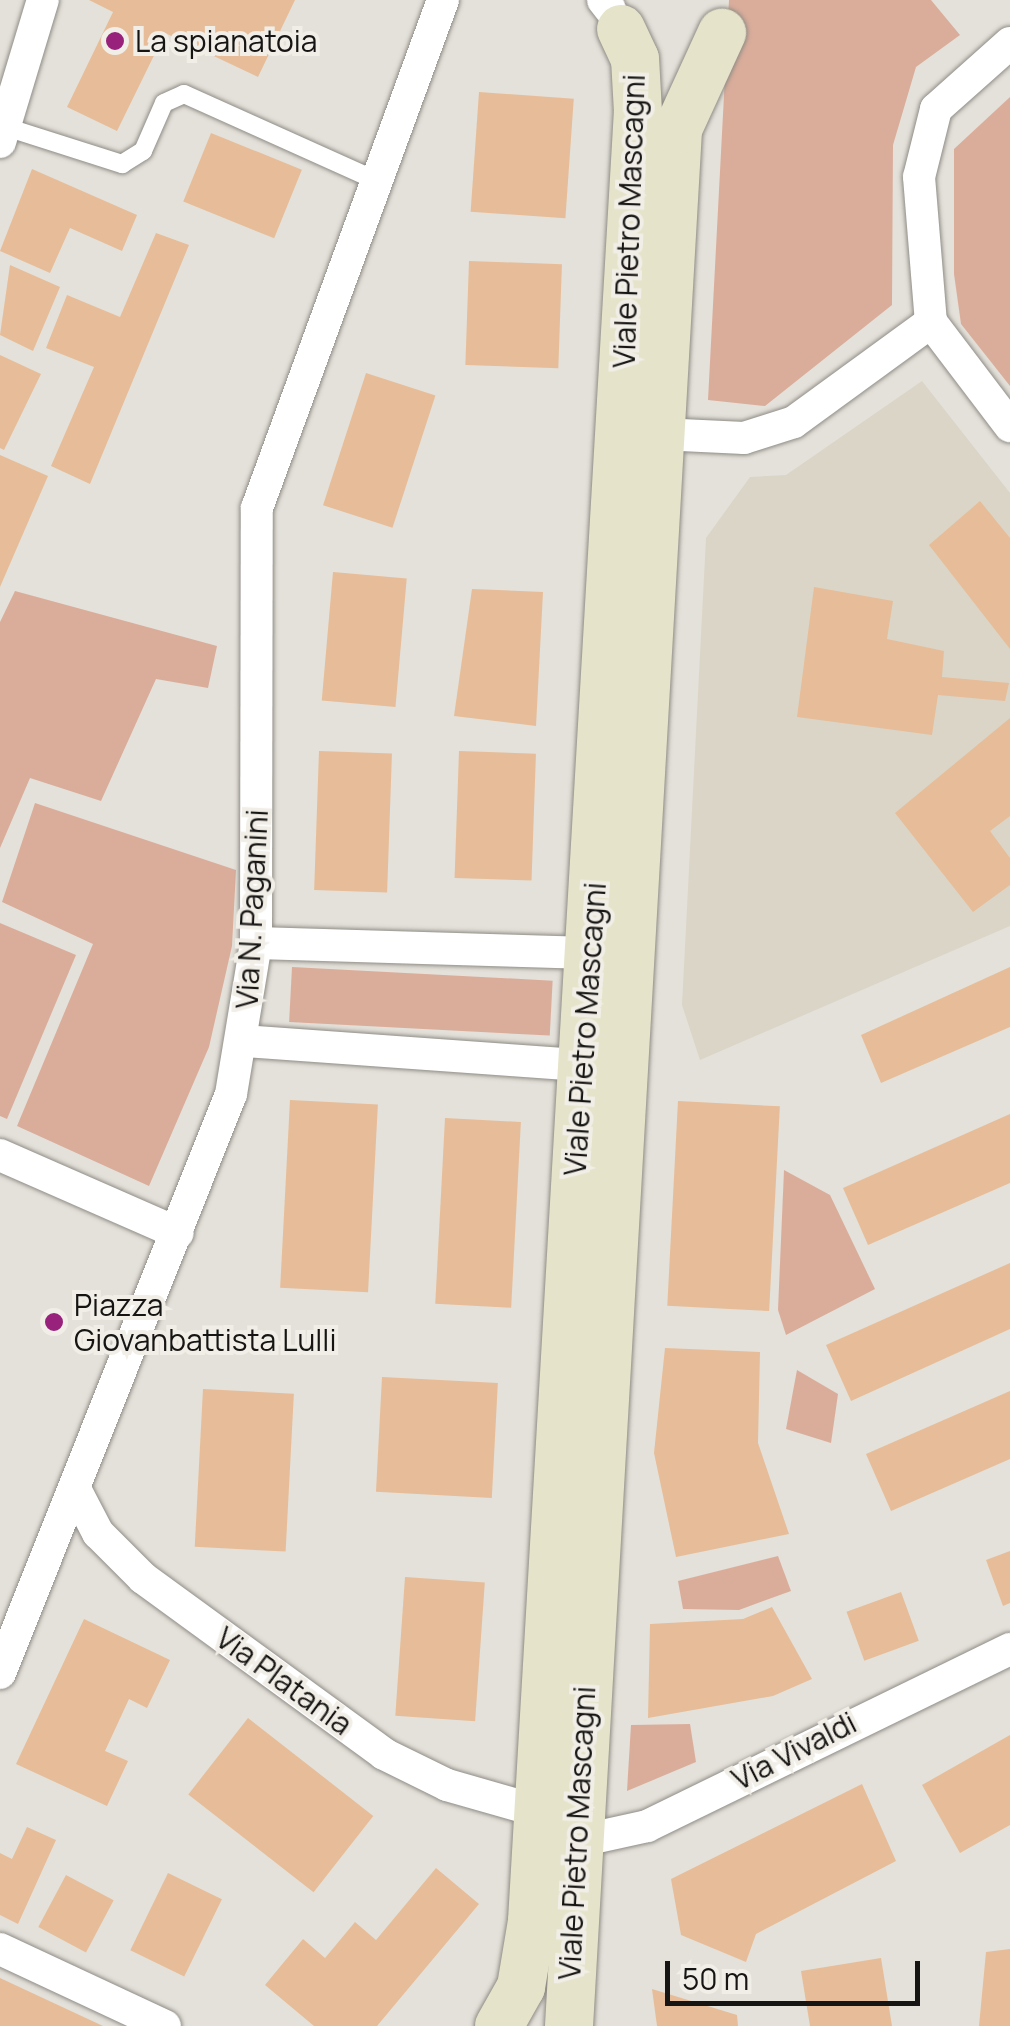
<!DOCTYPE html>
<style>
body{margin:0}
#map{position:relative;width:1010px;height:2026px;overflow:hidden;background:#e4e1da;font-family:Manrope,sans-serif}
div>[style]{position:absolute}
.built>*{inset:0;background:#dbd5c7}
.green>*{inset:0;background:#daad9b;transform-origin:0 0}
.building>*{inset:0;background:#e6bd98;transform-origin:0 0}
.roads{filter:drop-shadow(0 0 2px #8f8c86) drop-shadow(0 0 2px #8f8c86)}
.service>*{height:18px;margin:-9px;padding:0 9px;transform-origin:9px;border-radius:9px;background:#fff}
.minor>*{height:32px;margin:-16px;padding:0 16px;transform-origin:16px;border-radius:16px;background:#fff}
.secondary>*{height:48px;margin:-24px;padding:0 24px;transform-origin:24px;border-radius:24px;background:#e5e4ca}
.dots>*{width:28px;height:28px;translate:-50% -50%;box-sizing:border-box;border:5px solid #f1eee7;border-radius:50%}
span{translate:-50% -50%;white-space:nowrap;text-align:center;line-height:1.15;-webkit-text-stroke:8px #f1eee7;paint-order:stroke}
.poi-label{font-size:30px;color:#161513}
.left{translate:0 -50%;text-align:left}
.street-label{font-size:30px;color:#161513}
.scale{position:absolute;left:665px;top:1961px;width:255px;height:45px;box-sizing:border-box;border:5px solid #161513;border-top:0;padding-left:12px;font-size:30px;line-height:35px;white-space:nowrap;color:#161513;-webkit-text-stroke:8px #f1eee7;paint-order:stroke}
</style>
<div id="map">
<div class="built">
<div style="clip-path:polygon(922px 381px,1010px 493px,1010px 926px,700px 1060px,682px 1005px,706px 538px,750px 477px,786px 475px)"></div>
</div>
<div class="green">
<div style="clip-path:polygon(729px 0,931px 0,960px 35px,916px 67px,893px 145px,892px 305px,765px 406px,708px 400px)"></div>
<div style="clip-path:polygon(1010px 97px,1010px 386px,961px 324px,954px 274px,954px 149px)"></div>
<div style="clip-path:polygon(15px 591px,217px 646px,208px 688px,156px 679px,101px 801px,30px 778px,0 848px,0 622px)"></div>
<div style="clip-path:polygon(35px 803px,236px 870px,232px 946px,209px 1047px,149px 1186px,17px 1126px,93px 944px,2px 902px)"></div>
<div style="clip-path:polygon(0 923px,76px 955px,7px 1119px,0 1116px)"></div>
<div style="left:292px;top:967px;width:261px;height:55px;rotate:3deg"></div>
<div style="clip-path:polygon(784px 1170px,830px 1195px,875px 1289px,786px 1335px,778px 1310px)"></div>
<div style="clip-path:polygon(797px 1370px,838px 1394px,831px 1443px,786px 1429px)"></div>
<div style="clip-path:polygon(778px 1556px,791px 1591px,739px 1610px,683px 1609px,678px 1581px)"></div>
<div style="clip-path:polygon(690px 1724px,696px 1762px,627px 1791px,631px 1725px)"></div>
</div>
<div class="building">
<div style="clip-path:polygon(89px 0,295px 0,258px 77px,165px 33px,117px 131px,67px 107px,113px 12px)"></div>
<div style="left:479px;top:92px;width:95px;height:120px;rotate:4deg"></div>
<div style="left:211px;top:133px;width:98px;height:74px;rotate:22deg"></div>
<div style="clip-path:polygon(32px 169px,137px 215px,122px 251px,70px 228px,50px 273px,0 251px)"></div>
<div style="clip-path:polygon(156px 233px,189px 245px,90px 484px,51px 466px,94px 367px,46px 348px,67px 295px,120px 317px)"></div>
<div style="left:469px;top:261px;width:93px;height:104px;rotate:2deg"></div>
<div style="clip-path:polygon(10px 265px,60px 287px,33px 351px,0 335px)"></div>
<div style="clip-path:polygon(0 355px,41px 374px,4px 450px,0 448px)"></div>
<div style="left:366px;top:373px;width:73px;height:139px;rotate:18deg"></div>
<div style="clip-path:polygon(0 455px,48px 476px,0 587px)"></div>
<div style="clip-path:polygon(980px 501px,1010px 538px,1010px 649px,929px 545px)"></div>
<div style="left:333px;top:572px;width:74px;height:129px;rotate:5deg"></div>
<div style="clip-path:polygon(814px 587px,893px 601px,887px 639px,944px 651px,942px 677px,1009px 683px,1005px 701px,938px 695px,932px 735px,797px 717px)"></div>
<div style="clip-path:polygon(472px 589px,543px 592px,536px 726px,454px 716px)"></div>
<div style="clip-path:polygon(1010px 718px,1010px 816px,990px 831px,1010px 858px,1010px 885px,973px 912px,895px 813px)"></div>
<div style="left:319px;top:751px;width:73px;height:139px;rotate:2deg"></div>
<div style="left:459px;top:751px;width:77px;height:127px;rotate:2deg"></div>
<div style="clip-path:polygon(1010px 967px,1010px 1027px,881px 1083px,861px 1035px)"></div>
<div style="left:290px;top:1100px;width:88px;height:188px;rotate:3deg"></div>
<div style="left:678px;top:1101px;width:102px;height:205px;rotate:3deg"></div>
<div style="clip-path:polygon(1010px 1114px,1010px 1183px,868px 1245px,843px 1188px)"></div>
<div style="left:445px;top:1118px;width:76px;height:186px;rotate:3deg"></div>
<div style="clip-path:polygon(1010px 1263px,1010px 1329px,851px 1401px,826px 1345px)"></div>
<div style="clip-path:polygon(665px 1348px,760px 1352px,758px 1443px,789px 1534px,676px 1557px,654px 1453px)"></div>
<div style="left:382px;top:1377px;width:116px;height:115px;rotate:3deg"></div>
<div style="left:203px;top:1389px;width:91px;height:158px;rotate:3deg"></div>
<div style="clip-path:polygon(1010px 1391px,1010px 1459px,891px 1511px,866px 1454px)"></div>
<div style="clip-path:polygon(1010px 1551px,1010px 1603px,1003px 1606px,986px 1560px)"></div>
<div style="left:405px;top:1577px;width:80px;height:139px;rotate:4deg"></div>
<div style="left:901px;top:1592px;width:52px;height:58px;rotate:70deg"></div>
<div style="clip-path:polygon(772px 1607px,812px 1679px,773px 1696px,648px 1718px,650px 1624px,743px 1619px)"></div>
<div style="clip-path:polygon(84px 1619px,170px 1660px,147px 1708px,129px 1699px,105px 1751px,128px 1761px,107px 1806px,16px 1764px)"></div>
<div style="left:248px;top:1718px;width:159px;height:97px;rotate:38deg"></div>
<div style="clip-path:polygon(1010px 1735px,1010px 1825px,960px 1853px,922px 1785px)"></div>
<div style="clip-path:polygon(862px 1784px,896px 1861px,756px 1934px,746px 1962px,681px 1935px,671px 1879px)"></div>
<div style="clip-path:polygon(27px 1827px,56px 1840px,18px 1924px,0 1915px,0 1853px,12px 1859px)"></div>
<div style="clip-path:polygon(436px 1868px,479px 1904px,377px 2026px,314px 2026px,265px 1985px,303px 1939px,325px 1958px,355px 1922px,376px 1940px)"></div>
<div style="left:168px;top:1873px;width:60px;height:86px;rotate:26deg"></div>
<div style="left:66px;top:1875px;width:54px;height:59px;rotate:28deg"></div>
<div style="clip-path:polygon(1010px 1949px,1010px 2026px,979px 2026px,986px 1952px)"></div>
<div style="clip-path:polygon(881px 1958px,892px 2026px,810px 2026px,801px 1971px)"></div>
<div style="clip-path:polygon(0 1978px,103px 2026px,0 2026px)"></div>
<div style="clip-path:polygon(652px 1989px,737px 2015px,738px 2026px,657px 2026px)"></div>
</div>
<div class="roads">
<div class="service">
<div style="left:9px;top:128px;width:119px;rotate:17.7deg"></div>
<div style="left:122px;top:164px;width:25px;rotate:-32deg"></div>
<div style="left:143px;top:151px;width:52px;rotate:-66.4deg"></div>
<div style="left:164px;top:103px;width:22px;rotate:-24deg"></div>
<div style="left:184px;top:94px;width:209px;rotate:24.2deg"></div>
</div>
<div class="minor">
<div style="left:603px;top:0;width:11px;rotate:52deg"></div>
<div style="left:1010px;top:43px;width:99px;rotate:138.3deg"></div>
<div style="left:936px;top:109px;width:70px;rotate:104deg"></div>
<div style="left:919px;top:177px;width:145px;rotate:85.3deg"></div>
<div style="left:931px;top:322px;width:131px;rotate:52.8deg"></div>
<div style="left:0;top:142px;width:148px;rotate:-73.2deg"></div>
<div style="left:660px;top:434px;width:84px;rotate:2.7deg"></div>
<div style="left:744px;top:438px;width:52px;rotate:-17.7deg"></div>
<div style="left:794px;top:422px;width:170px;rotate:-36.1deg"></div>
<div style="left:256px;top:943px;width:334px;rotate:1.7deg"></div>
<div style="left:244px;top:1041px;width:339px;rotate:4.1deg"></div>
<div style="left:0;top:1155px;width:194px;rotate:23.7deg"></div>
<div style="left:75px;top:1489px;width:50px;rotate:62.4deg"></div>
<div style="left:98px;top:1533px;width:64px;rotate:45deg"></div>
<div style="left:143px;top:1578px;width:298px;rotate:36.1deg"></div>
<div style="left:384px;top:1754px;width:70px;rotate:26.2deg"></div>
<div style="left:447px;top:1785px;width:95px;rotate:15.9deg"></div>
<div style="left:0;top:1673px;width:623px;rotate:-68.25deg"></div>
<div style="left:231px;top:1094px;width:153px;rotate:-80.6deg"></div>
<div style="left:256px;top:943px;width:435px;rotate:-89.9deg"></div>
<div style="left:257px;top:508px;width:541px;rotate:-69.89deg"></div>
<div style="left:575px;top:1842px;width:74px;rotate:-12.5deg"></div>
<div style="left:647px;top:1826px;width:404px;rotate:-26deg"></div>
<div style="left:0;top:1949px;width:182px;rotate:25deg"></div>
</div>
<div class="secondary">
<div style="left:499px;top:2026px;width:45px;rotate:-60.6deg"></div>
<div style="left:521px;top:1987px;width:67px;rotate:-80.5deg"></div>
<div style="left:532px;top:1921px;width:1812px;rotate:-86.65deg"></div>
<div style="left:638px;top:112px;width:53px;rotate:-93.2deg"></div>
<div style="left:635px;top:59px;width:33px;rotate:-115deg"></div>
<div style="left:569px;top:2026px;width:1900px;rotate:-86.71deg"></div>
<div style="left:678px;top:129px;width:106px;rotate:-65.4deg"></div>
</div>
</div>
<div class="dots">
<div style="left:115px;top:41px;background:#98217c"></div>
<div style="left:54px;top:1322px;background:#98217c"></div>
</div>
<div class="poi-label">
<span class="left" style="left:135px;top:41px">La spianatoia</span>
<span class="left" style="left:74px;top:1322px">Piazza<br>Giovanbattista Lulli</span>
</div>
<div class="street-label">
<span style="left:629px;top:221px;rotate:-88deg">Viale Pietro Mascagni</span>
<span style="left:252px;top:909px;rotate:-87deg">Via N. Paganini</span>
<span style="left:585px;top:1029px;rotate:-86deg">Viale Pietro Mascagni</span>
<span style="left:284px;top:1681px;rotate:36deg">Via Platania</span>
<span style="left:794px;top:1751px;rotate:-27deg">Via Vivaldi</span>
<span style="left:577px;top:1833px;rotate:-87deg">Viale Pietro Mascagni</span>
</div>
<div class="scale">50 m</div>
</div>
